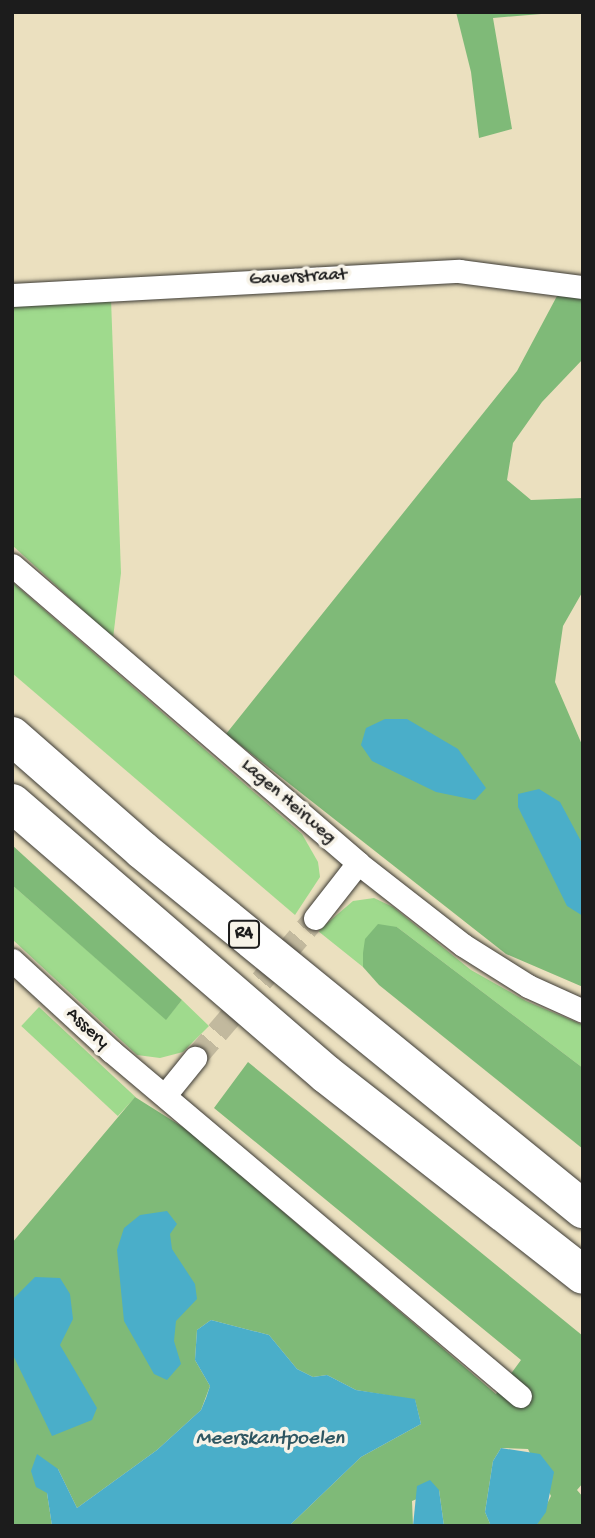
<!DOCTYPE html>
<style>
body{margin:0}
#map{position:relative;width:595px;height:1538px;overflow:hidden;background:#ebe0bf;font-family:"Gochi Hand",sans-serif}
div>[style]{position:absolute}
.green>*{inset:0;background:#9fda8d;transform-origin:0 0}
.forest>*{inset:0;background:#7fba78}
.water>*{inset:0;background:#4aaec9}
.street-tunnel>*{height:23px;margin-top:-11.5px;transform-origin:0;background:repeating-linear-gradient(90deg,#c2b99e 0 23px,transparent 0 34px)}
.roads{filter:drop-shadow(0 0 2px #3b3934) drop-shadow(0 0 2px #3b3934)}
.street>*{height:23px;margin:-11.5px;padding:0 11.5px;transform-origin:11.5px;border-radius:11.5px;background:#fff}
.highway>*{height:38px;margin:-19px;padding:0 19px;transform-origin:19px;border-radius:19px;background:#fff}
span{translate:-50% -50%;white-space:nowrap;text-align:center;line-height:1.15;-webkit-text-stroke:7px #f7f3e8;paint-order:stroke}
.shield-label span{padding:2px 5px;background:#f7f3e8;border:2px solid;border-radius:5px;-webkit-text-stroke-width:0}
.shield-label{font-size:18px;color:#1c1c1c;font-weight:700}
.street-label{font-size:19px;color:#1c1c1c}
.water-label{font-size:21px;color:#2e5661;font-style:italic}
.frame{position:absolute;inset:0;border:14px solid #1c1c1c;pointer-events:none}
</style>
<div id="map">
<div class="green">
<div style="clip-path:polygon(111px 299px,121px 573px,113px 638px,12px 545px,12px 302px)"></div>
<div style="clip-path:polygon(12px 582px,302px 834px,318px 862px,320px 877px,295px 915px,12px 673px)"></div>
<div style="clip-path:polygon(12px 885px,166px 1019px,182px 1000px,209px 1026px,183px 1052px,160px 1058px,137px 1055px,12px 939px)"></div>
<div style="clip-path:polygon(374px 898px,393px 907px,471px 970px,526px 1001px,583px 1025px,583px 1068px,397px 927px,363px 953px,363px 967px,318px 931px,353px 901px)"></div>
<div style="left:39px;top:1007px;width:132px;height:26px;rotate:43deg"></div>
</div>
<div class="forest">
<div style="clip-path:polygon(456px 12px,565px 12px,493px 18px,512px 129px,479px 138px,471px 72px)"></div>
<div style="clip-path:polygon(557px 296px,583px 298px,583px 359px,542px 402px,513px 443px,507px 480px,531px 500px,583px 498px,583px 591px,563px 626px,555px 682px,583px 747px,583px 987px,506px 954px,226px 734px,517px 371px)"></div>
<div style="clip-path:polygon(12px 845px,182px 1000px,166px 1020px,12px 885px)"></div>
<div style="clip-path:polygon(378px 924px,397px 927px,583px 1068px,583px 1149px,379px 985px,363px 967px,363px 953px,365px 939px)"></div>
<div style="clip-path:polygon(248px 1062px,583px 1336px,583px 1483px,577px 1490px,583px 1497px,583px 1526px,536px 1526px,551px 1496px,528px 1449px,501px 1448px,493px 1461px,485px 1512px,491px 1526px,444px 1526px,439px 1490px,412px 1501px,413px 1526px,289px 1526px,361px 1457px,421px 1424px,415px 1400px,356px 1390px,327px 1375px,313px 1377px,297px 1369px,269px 1335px,211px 1320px,197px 1330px,195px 1360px,210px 1386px,201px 1410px,157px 1450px,77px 1508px,58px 1469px,47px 1493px,52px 1526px,12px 1526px,12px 1243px,135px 1097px,189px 1131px,496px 1394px,521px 1360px,214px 1108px)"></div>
</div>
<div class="water">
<div style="clip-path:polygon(385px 719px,407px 719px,458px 749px,486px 788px,475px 800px,436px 792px,372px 761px,361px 745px,366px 728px)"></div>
<div style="clip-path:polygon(539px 789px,560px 802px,583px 845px,583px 916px,567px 906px,518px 807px,518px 794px)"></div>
<div style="clip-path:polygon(167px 1211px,177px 1224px,170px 1234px,172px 1249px,195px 1284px,197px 1299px,176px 1321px,174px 1341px,181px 1364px,167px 1380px,154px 1374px,124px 1321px,117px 1250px,124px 1228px,140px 1215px)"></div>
<div style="clip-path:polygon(35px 1277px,60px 1278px,70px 1294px,73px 1319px,60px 1345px,97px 1408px,92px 1420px,52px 1436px,12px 1353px,12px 1300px)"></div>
<div style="clip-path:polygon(211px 1320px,269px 1335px,297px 1369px,313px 1377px,327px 1375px,356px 1390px,415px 1399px,421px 1424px,361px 1457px,289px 1526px,52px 1526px,47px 1493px,36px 1487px,31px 1471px,37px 1454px,58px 1469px,77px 1508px,157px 1450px,201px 1410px,206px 1398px,210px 1386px,195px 1360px,197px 1330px)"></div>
<div style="clip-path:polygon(501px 1448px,540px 1454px,554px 1472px,546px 1512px,536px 1526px,491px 1526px,485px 1512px,493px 1461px)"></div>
<div style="clip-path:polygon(430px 1480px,439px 1490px,444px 1526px,413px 1526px,417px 1486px)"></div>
</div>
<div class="street-tunnel">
<div style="left:195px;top:1058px;width:184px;rotate:-49.4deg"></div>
</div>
<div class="roads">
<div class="street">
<div style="left:12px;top:295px;width:448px;rotate:-3.1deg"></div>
<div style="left:459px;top:271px;width:125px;rotate:7.4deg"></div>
<div style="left:12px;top:565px;width:457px;rotate:40.7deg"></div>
<div style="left:358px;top:863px;width:133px;rotate:38deg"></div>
<div style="left:463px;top:945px;width:77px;rotate:32.2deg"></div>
<div style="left:528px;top:986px;width:60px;rotate:24.4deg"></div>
<div style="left:315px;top:918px;width:70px;rotate:-52deg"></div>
<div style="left:12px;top:960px;width:134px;rotate:42.6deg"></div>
<div style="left:111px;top:1051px;width:535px;rotate:40.15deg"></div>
<div style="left:165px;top:1095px;width:48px;rotate:-51deg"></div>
</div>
<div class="highway">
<div style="left:12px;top:736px;width:173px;rotate:41.2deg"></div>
<div style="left:142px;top:850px;width:569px;rotate:39.15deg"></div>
<div style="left:12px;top:803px;width:415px;rotate:40.8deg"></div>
<div style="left:326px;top:1074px;width:326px;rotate:38deg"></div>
</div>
</div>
<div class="shield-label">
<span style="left:244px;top:934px">R4</span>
</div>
<div class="street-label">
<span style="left:298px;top:278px;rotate:-3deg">Gaverstraat</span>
<span style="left:288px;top:802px;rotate:41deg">Lagen Heirweg</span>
<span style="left:87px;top:1029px;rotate:43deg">Assery</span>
</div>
<div class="water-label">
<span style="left:270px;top:1440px">Meerskantpoelen</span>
</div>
<div class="frame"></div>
</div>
